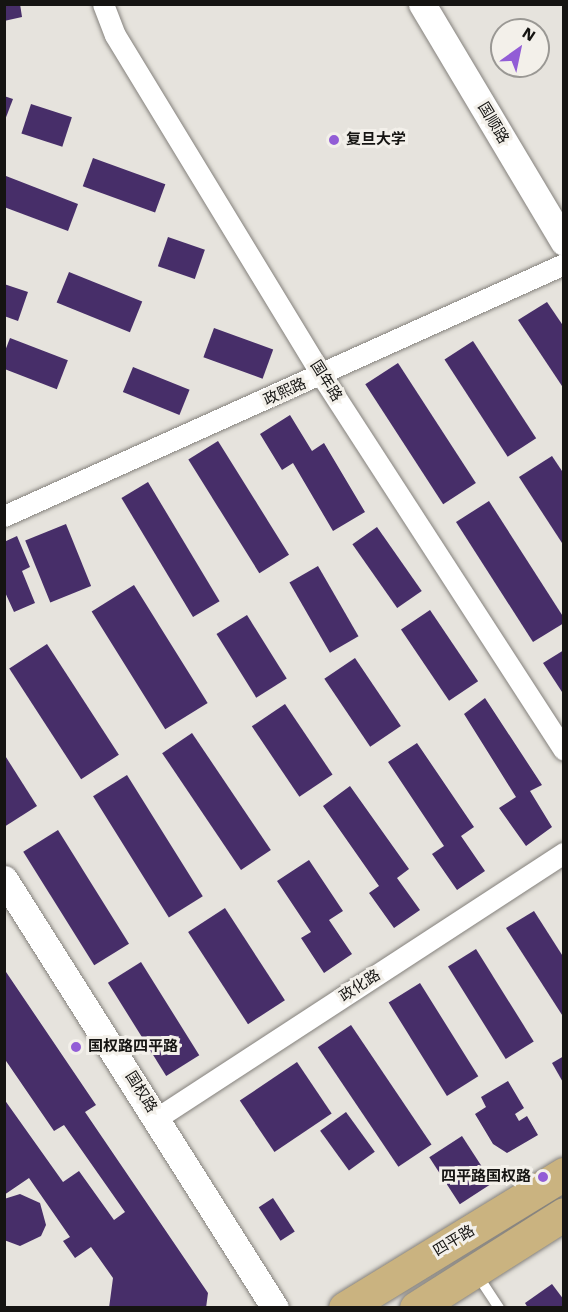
<!DOCTYPE html>
<meta charset="utf-8">
<style>
body{margin:0}
#map{position:relative;width:568px;height:1312px;overflow:hidden;background:#e6e3dd;font-family:"Work Sans","Noto Sans SC",sans-serif}
div>[style]{position:absolute}
.building>*{inset:0;background:#472e69;transform-origin:0 0}
.roads{filter:drop-shadow(0 0 2px #84817c) drop-shadow(0 0 2px #84817c)}
.service>*{height:10px;margin:-5px;padding:0 5px;transform-origin:5px;border-radius:5px;background:#fff}
.minor>*{height:21px;margin:-10.5px;padding:0 10.5px;transform-origin:10.5px;border-radius:10.5px;background:#fff}
.tertiary>*{height:27px;margin:-13.5px;padding:0 13.5px;transform-origin:13.5px;border-radius:13.5px;background:#fff}
.primary>*{height:33px;margin:-16.5px;padding:0 16.5px;transform-origin:16.5px;border-radius:16.5px;background:#cab380}
.dots>*{width:16px;height:16px;translate:-50% -50%;box-sizing:border-box;border:3px solid #f3f0ea;border-radius:50%}
span{translate:-50% -50%;white-space:nowrap;text-align:center;line-height:1.15;-webkit-text-stroke:6px #f3f0ea;paint-order:stroke}
.street-label{font-size:15px;color:#151412}
.poi-label{font-size:15px;color:#151412;font-weight:700}
.left{translate:0 -50%;text-align:left}
.right{translate:-100% -50%;text-align:right}
.frame{position:absolute;inset:0;border:6px solid #151412;pointer-events:none}
.north{position:absolute;left:490px;top:18px;width:60px;height:60px;box-sizing:border-box;background:#f3f0ea;border:2px solid #9a9894;border-radius:50%;rotate:33deg;font-size:16px;font-weight:700;line-height:24px;text-align:center;color:#151412}
.north::after{content:'';display:block;margin:auto;width:21px;height:27px;background:#925dd6;clip-path:polygon(50% 0,100% 100%,50% 72%,0 100%)}
</style>
<div id="map">
<div class="building">
<div style="clip-path:polygon(4px 4px,20px 4px,22px 17px,4px 21px)"></div>
<div style="clip-path:polygon(4px 96px,13px 99px,5px 120px,4px 120px)"></div>
<div style="left:31px;top:104px;width:43px;height:31px;rotate:18deg"></div>
<div style="left:93px;top:158px;width:77px;height:30px;rotate:20deg"></div>
<div style="clip-path:polygon(6px 176px,78px 204px,68px 231px,4px 207px)"></div>
<div style="left:168px;top:237px;width:39px;height:31px;rotate:19deg"></div>
<div style="left:69px;top:272px;width:79px;height:33px;rotate:22deg"></div>
<div style="clip-path:polygon(4px 284px,28px 292px,18px 321px,4px 316px)"></div>
<div style="clip-path:polygon(547px 302px,564px 327px,564px 389px,518px 320px)"></div>
<div style="left:214px;top:328px;width:63px;height:31px;rotate:20deg"></div>
<div style="left:10px;top:338px;width:62px;height:31px;rotate:21deg"></div>
<div style="left:473px;top:341px;width:116px;height:34px;rotate:57deg"></div>
<div style="left:398px;top:363px;width:143px;height:39px;rotate:57deg"></div>
<div style="left:133px;top:367px;width:61px;height:27px;rotate:22deg"></div>
<div style="clip-path:polygon(290px 415px,312px 451px,324px 443px,365px 512px,333px 531px,293px 463px,282px 470px,260px 434px)"></div>
<div style="left:218px;top:441px;width:134px;height:35px;rotate:58deg"></div>
<div style="clip-path:polygon(552px 456px,564px 474px,564px 546px,519px 477px)"></div>
<div style="left:148px;top:482px;width:139px;height:31px;rotate:59deg"></div>
<div style="clip-path:polygon(489px 501px,564px 618px,564px 623px,533px 642px,456px 522px)"></div>
<div style="left:66px;top:524px;width:67px;height:44px;rotate:68deg"></div>
<div style="left:377px;top:527px;width:78px;height:30px;rotate:55deg"></div>
<div style="clip-path:polygon(17px 536px,30px 567px,22px 571px,35px 603px,14px 612px,4px 590px,4px 542px)"></div>
<div style="left:318px;top:566px;width:81px;height:33px;rotate:60deg"></div>
<div style="left:134px;top:585px;width:139px;height:50px;rotate:58deg"></div>
<div style="left:430px;top:610px;width:86px;height:35px;rotate:56deg"></div>
<div style="left:247px;top:615px;width:75px;height:36px;rotate:58deg"></div>
<div style="left:47px;top:644px;width:132px;height:45px;rotate:57deg"></div>
<div style="clip-path:polygon(564px 650px,564px 695px,543px 663px)"></div>
<div style="left:355px;top:658px;width:82px;height:37px;rotate:56deg"></div>
<div style="clip-path:polygon(485px 698px,542px 785px,530px 791px,552px 827px,526px 846px,499px 808px,516px 797px,464px 714px)"></div>
<div style="left:285px;top:704px;width:85px;height:40px;rotate:56deg"></div>
<div style="left:192px;top:733px;width:141px;height:36px;rotate:56deg"></div>
<div style="clip-path:polygon(417px 743px,474px 827px,461px 836px,485px 871px,457px 890px,432px 854px,444px 846px,388px 762px)"></div>
<div style="clip-path:polygon(4px 754px,37px 806px,4px 827px)"></div>
<div style="left:127px;top:775px;width:143px;height:40px;rotate:58deg"></div>
<div style="clip-path:polygon(350px 786px,409px 869px,397px 878px,420px 910px,394px 928px,369px 893px,379px 886px,323px 806px)"></div>
<div style="left:58px;top:830px;width:134px;height:41px;rotate:58deg"></div>
<div style="clip-path:polygon(309px 860px,343px 911px,329px 920px,352px 954px,324px 973px,301px 938px,311px 932px,277px 881px)"></div>
<div style="left:225px;top:908px;width:110px;height:44px;rotate:57deg"></div>
<div style="clip-path:polygon(534px 911px,564px 958px,564px 1018px,506px 928px)"></div>
<div style="left:476px;top:949px;width:109px;height:33px;rotate:58deg"></div>
<div style="left:141px;top:962px;width:110px;height:39px;rotate:58deg"></div>
<div style="clip-path:polygon(4px 969px,96px 1105px,85px 1112px,208px 1293px,206px 1308px,109px 1308px,113px 1278px,91px 1247px,75px 1258px,63px 1241px,70px 1237px,29px 1178px,4px 1195px,4px 1099px,63px 1182px,79px 1171px,114px 1220px,125px 1212px,64px 1125px,54px 1131px,4px 1058px)"></div>
<div style="left:420px;top:983px;width:110px;height:37px;rotate:58deg"></div>
<div style="left:351px;top:1025px;width:144px;height:40px;rotate:56deg"></div>
<div style="clip-path:polygon(564px 1056px,564px 1084px,552px 1063px)"></div>
<div style="left:297px;top:1062px;width:62px;height:69px;rotate:56deg"></div>
<div style="clip-path:polygon(508px 1081px,524px 1108px,515px 1114px,519px 1121px,527px 1116px,538px 1135px,507px 1153px,493px 1144px,475px 1114px,486px 1107px,481px 1097px)"></div>
<div style="left:346px;top:1112px;width:49px;height:32px;rotate:54deg"></div>
<div style="left:462px;top:1136px;width:56px;height:39px;rotate:57deg"></div>
<div style="clip-path:polygon(20px 1194px,40px 1203px,46px 1225px,41px 1236px,20px 1246px,4px 1240px,4px 1199px)"></div>
<div style="left:273px;top:1198px;width:40px;height:17px;rotate:57deg"></div>
<div style="clip-path:polygon(552px 1284px,564px 1300px,564px 1308px,528px 1308px,525px 1303px)"></div>
</div>
<div class="roads">
<div class="service">
<div style="left:476px;top:1273px;width:42px;rotate:56.7deg"></div>
</div>
<div class="minor">
<div style="left:103px;top:4px;width:33px;rotate:69deg"></div>
<div style="left:115px;top:35px;width:399px;rotate:58.7deg"></div>
<div style="left:322px;top:376px;width:445px;rotate:57.1deg"></div>
<div style="left:4px;top:516px;width:614px;rotate:-24.23deg"></div>
<div style="left:157px;top:1118px;width:486px;rotate:-33.1deg"></div>
</div>
<div class="tertiary">
<div style="left:422px;top:4px;width:277px;rotate:59.2deg"></div>
<div style="left:4px;top:879px;width:507px;rotate:57.72deg"></div>
</div>
<div class="primary">
<div style="left:345px;top:1308px;width:257px;rotate:-31.5deg"></div>
<div style="left:416px;top:1308px;width:175px;rotate:-32.4deg"></div>
</div>
</div>
<div class="dots">
<div style="left:334px;top:140px;background:#925dd6"></div>
<div style="left:76px;top:1047px;background:#925dd6"></div>
<div style="left:543px;top:1177px;background:#925dd6"></div>
</div>
<div class="street-label">
<span style="left:493px;top:123px;rotate:59deg">国顺路</span>
<span style="left:326px;top:381px;rotate:58deg">国年路</span>
<span style="left:285px;top:392px;rotate:-24deg">政熙路</span>
<span style="left:360px;top:986px;rotate:-33deg">政化路</span>
<span style="left:141px;top:1092px;rotate:58deg">国权路</span>
<span style="left:454px;top:1241px;rotate:-31deg">四平路</span>
</div>
<div class="poi-label">
<span class="left" style="left:346px;top:140px">复旦大学</span>
<span class="left" style="left:88px;top:1047px">国权路四平路</span>
<span class="right" style="left:531px;top:1177px">四平路国权路</span>
</div>
<div class="frame"></div>
<div class="north">N</div>
</div>
